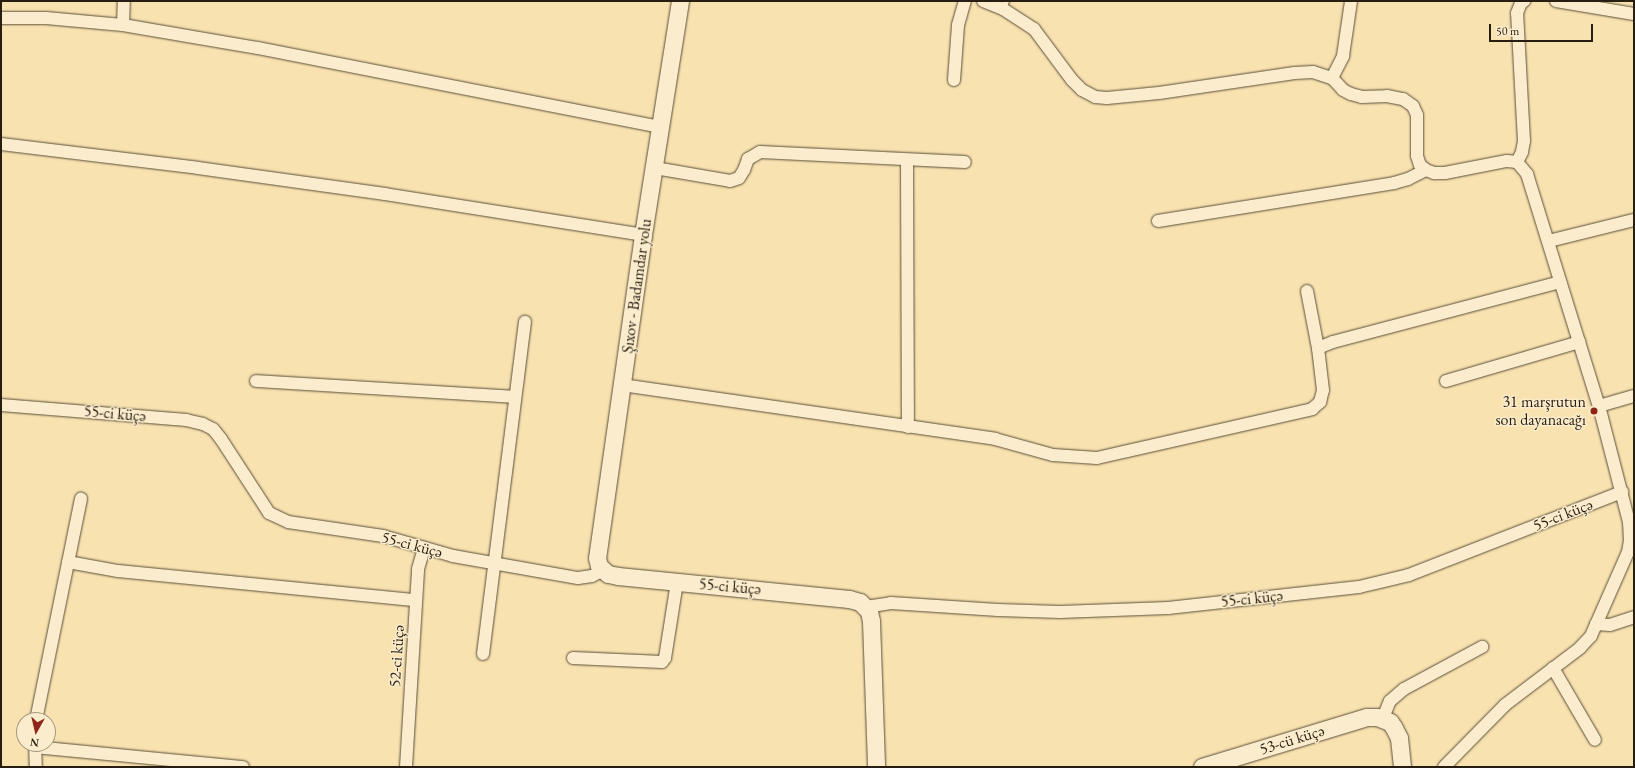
<!DOCTYPE html>
<meta charset="utf-8">
<style>
body{margin:0}
#map{position:relative;width:1635px;height:768px;overflow:hidden;background:#f8e2b0;font-family:"EB Garamond",serif}
div>[style]{position:absolute}
.roads{filter:drop-shadow(0 0 1px #5b4e39) drop-shadow(0 0 1px #5b4e39)}
.lane>*{height:6px;margin:-3px;padding:0 3px;transform-origin:3px;border-radius:3px;background:#faeccc}
.street>*{height:12px;margin:-6px;padding:0 6px;transform-origin:6px;border-radius:6px;background:#faeccc}
.secondary>*{height:17px;margin:-8.5px;padding:0 8.5px;transform-origin:8.5px;border-radius:8.5px;background:#faeccc}
.dots>*{width:11px;height:11px;translate:-50% -50%;box-sizing:border-box;border:2px solid #faeccc;border-radius:50%}
span{translate:-50% -50%;white-space:nowrap;text-align:center;line-height:1.15;-webkit-text-stroke:3px #faeccc;paint-order:stroke}
.street-label{font-size:16px;color:#271d11}
.poi-label{font-size:16px;color:#271d11}
.right{translate:-100% -50%;text-align:right}
.frame{position:absolute;inset:0;border:2px solid #271d11;pointer-events:none}
.north{position:absolute;left:16px;top:712px;width:40px;height:40px;box-sizing:border-box;background:#faeccc;border:1px solid #a69981;border-radius:50%;rotate:188deg;font-size:11px;font-weight:700;line-height:16px;text-align:center;color:#271d11}
.north::after{content:'';display:block;margin:auto;width:14px;height:18px;background:#8f2418;clip-path:polygon(50% 0,100% 100%,50% 72%,0 100%)}
.scale{position:absolute;left:1489px;top:24px;width:104px;height:18px;box-sizing:border-box;border:2px solid #271d11;border-top:0;padding-left:5px;font-size:12px;line-height:14px;white-space:nowrap;color:#271d11;-webkit-text-stroke:3px #faeccc;paint-order:stroke}
</style>
<div id="map">
<div class="roads">
<div class="lane">
<div style="left:1003px;top:9px;width:9px;rotate:-69deg"></div>
</div>
<div class="street">
<div style="left:983px;top:1px;width:22px;rotate:22deg"></div>
<div style="left:1003px;top:9px;width:37px;rotate:33deg"></div>
<div style="left:1034px;top:29px;width:64px;rotate:53.3deg"></div>
<div style="left:1072px;top:80px;width:14px;rotate:45deg"></div>
<div style="left:1082px;top:90px;width:15px;rotate:28deg"></div>
<div style="left:1095px;top:97px;width:12px;rotate:5deg"></div>
<div style="left:1107px;top:98px;width:52px;rotate:-5.5deg"></div>
<div style="left:1159px;top:93px;width:137px;rotate:-8.4deg"></div>
<div style="left:1295px;top:73px;width:18px;rotate:-3deg"></div>
<div style="left:1313px;top:72px;width:20px;rotate:18deg"></div>
<div style="left:1332px;top:78px;width:16px;rotate:47deg"></div>
<div style="left:1343px;top:90px;width:9px;rotate:27deg"></div>
<div style="left:1351px;top:94px;width:11px;rotate:15deg"></div>
<div style="left:1362px;top:97px;width:25px;rotate:-2deg"></div>
<div style="left:1387px;top:96px;width:16px;rotate:11deg"></div>
<div style="left:1403px;top:99px;width:12px;rotate:35deg"></div>
<div style="left:1413px;top:106px;width:10px;rotate:66deg"></div>
<div style="left:1417px;top:115px;width:41px;rotate:90deg"></div>
<div style="left:1417px;top:156px;width:9px;rotate:72deg"></div>
<div style="left:1420px;top:165px;width:8px;rotate:40deg"></div>
<div style="left:1426px;top:170px;width:9px;rotate:21deg"></div>
<div style="left:1434px;top:173px;width:11px"></div>
<div style="left:1445px;top:173px;width:63px;rotate:-11deg"></div>
<div style="left:1507px;top:161px;width:10px;rotate:6deg"></div>
<div style="left:1517px;top:162px;width:16px;rotate:50deg"></div>
<div style="left:1527px;top:174px;width:243px;rotate:72.8deg"></div>
<div style="left:1599px;top:406px;width:120px;rotate:75.5deg"></div>
<div style="left:1629px;top:522px;width:18px;rotate:87deg"></div>
<div style="left:1630px;top:540px;width:12px;rotate:99deg"></div>
<div style="left:1628px;top:552px;width:92px;rotate:113.8deg"></div>
<div style="left:1591px;top:636px;width:16px;rotate:133deg"></div>
<div style="left:1580px;top:648px;width:94px;rotate:142.8deg"></div>
<div style="left:1505px;top:705px;width:87px;rotate:134.5deg"></div>
<div style="left:1556px;top:1px;width:79px;rotate:9.5deg"></div>
<div style="left:1px;top:18px;width:45px"></div>
<div style="left:46px;top:18px;width:77px;rotate:5.2deg"></div>
<div style="left:123px;top:25px;width:137px;rotate:9.7deg"></div>
<div style="left:258px;top:48px;width:411px;rotate:11.1deg"></div>
<div style="left:123px;top:25px;width:24px;rotate:-88deg"></div>
<div style="left:1332px;top:78px;width:25px;rotate:-63deg"></div>
<div style="left:1343px;top:56px;width:56px;rotate:-81.7deg"></div>
<div style="left:954px;top:80px;width:55px;rotate:-85.8deg"></div>
<div style="left:958px;top:25px;width:25px;rotate:-74deg"></div>
<div style="left:1px;top:144px;width:198px;rotate:6.9deg"></div>
<div style="left:198px;top:168px;width:189px;rotate:7.9deg"></div>
<div style="left:385px;top:194px;width:261px;rotate:9deg"></div>
<div style="left:907px;top:160px;width:267px;rotate:89.8deg"></div>
<div style="left:1517px;top:162px;width:11px;rotate:-63deg"></div>
<div style="left:1522px;top:152px;width:11px;rotate:-80deg"></div>
<div style="left:1524px;top:141px;width:128px;rotate:-93.1deg"></div>
<div style="left:1517px;top:13px;width:11px;rotate:-68deg"></div>
<div style="left:1521px;top:3px;width:4px;rotate:-34deg"></div>
<div style="left:655px;top:168px;width:76px;rotate:9.8deg"></div>
<div style="left:730px;top:181px;width:9px;rotate:-18deg"></div>
<div style="left:739px;top:178px;width:9px;rotate:-58deg"></div>
<div style="left:744px;top:170px;width:12px;rotate:-70deg"></div>
<div style="left:748px;top:159px;width:14px;rotate:-30deg"></div>
<div style="left:760px;top:152px;width:205px;rotate:2.8deg"></div>
<div style="left:1158px;top:221px;width:239px;rotate:-9.1deg"></div>
<div style="left:1394px;top:183px;width:15px;rotate:-16deg"></div>
<div style="left:1408px;top:179px;width:20px;rotate:-27deg"></div>
<div style="left:1549px;top:241px;width:88px;rotate:-13.9deg"></div>
<div style="left:1307px;top:291px;width:58px;rotate:79.1deg"></div>
<div style="left:256px;top:381px;width:259px;rotate:3.5deg"></div>
<div style="left:1446px;top:381px;width:139px;rotate:-16.3deg"></div>
<div style="left:622px;top:385px;width:377px;rotate:8.2deg"></div>
<div style="left:995px;top:439px;width:60px;rotate:15.4deg"></div>
<div style="left:1053px;top:455px;width:44px;rotate:3.9deg"></div>
<div style="left:1097px;top:458px;width:221px;rotate:-12.8deg"></div>
<div style="left:1312px;top:409px;width:11px;rotate:-41deg"></div>
<div style="left:1320px;top:402px;width:12px;rotate:-76deg"></div>
<div style="left:1323px;top:390px;width:42px;rotate:-96.8deg"></div>
<div style="left:1318px;top:348px;width:16px;rotate:-22deg"></div>
<div style="left:1333px;top:342px;width:235px;rotate:-14.8deg"></div>
<div style="left:1px;top:405px;width:186px;rotate:4.6deg"></div>
<div style="left:186px;top:420px;width:17px;rotate:13deg"></div>
<div style="left:203px;top:424px;width:11px;rotate:27deg"></div>
<div style="left:213px;top:429px;width:13px;rotate:51deg"></div>
<div style="left:221px;top:439px;width:88px;rotate:57deg"></div>
<div style="left:269px;top:513px;width:21px;rotate:25deg"></div>
<div style="left:288px;top:522px;width:96px;rotate:8.4deg"></div>
<div style="left:383px;top:536px;width:73px;rotate:15.9deg"></div>
<div style="left:453px;top:556px;width:127px;rotate:10deg"></div>
<div style="left:578px;top:578px;width:14px;rotate:-8deg"></div>
<div style="left:592px;top:576px;width:11px;rotate:-27deg"></div>
<div style="left:1599px;top:406px;width:36px;rotate:-16deg"></div>
<div style="left:68px;top:562px;width:51px;rotate:10.2deg"></div>
<div style="left:118px;top:571px;width:299px;rotate:5.6deg"></div>
<div style="left:866px;top:607px;width:25px;rotate:-9deg"></div>
<div style="left:891px;top:603px;width:107px;rotate:3.7deg"></div>
<div style="left:998px;top:610px;width:62px;rotate:1.8deg"></div>
<div style="left:1060px;top:612px;width:108px;rotate:-2.1deg"></div>
<div style="left:1168px;top:608px;width:192px;rotate:-6.3deg"></div>
<div style="left:1359px;top:587px;width:51px;rotate:-13.5deg"></div>
<div style="left:1409px;top:575px;width:229px;rotate:-21.3deg"></div>
<div style="left:1596px;top:624px;width:14px;rotate:4deg"></div>
<div style="left:1610px;top:625px;width:25px;rotate:-18deg"></div>
<div style="left:483px;top:654px;width:335px;rotate:-82.8deg"></div>
<div style="left:573px;top:658px;width:89px;rotate:2.6deg"></div>
<div style="left:662px;top:662px;width:5px;rotate:-53deg"></div>
<div style="left:665px;top:658px;width:77px;rotate:-81deg"></div>
<div style="left:1553px;top:668px;width:83px;rotate:59.7deg"></div>
<div style="left:1383px;top:718px;width:18px;rotate:-68deg"></div>
<div style="left:1390px;top:701px;width:18px;rotate:-41deg"></div>
<div style="left:1404px;top:689px;width:89px;rotate:-28.3deg"></div>
<div style="left:36px;top:720px;width:226px;rotate:-78.5deg"></div>
<div style="left:35px;top:744px;width:23px;rotate:88deg"></div>
<div style="left:35px;top:747px;width:209px;rotate:5.5deg"></div>
<div style="left:406px;top:767px;width:198px;rotate:-86.5deg"></div>
<div style="left:418px;top:569px;width:22px;rotate:-74deg"></div>
</div>
<div class="secondary">
<div style="left:680px;top:1px;width:237px;rotate:99deg"></div>
<div style="left:643px;top:235px;width:326px;rotate:98.1deg"></div>
<div style="left:597px;top:558px;width:8px;rotate:76deg"></div>
<div style="left:599px;top:566px;width:12px;rotate:42deg"></div>
<div style="left:608px;top:574px;width:10px;rotate:11deg"></div>
<div style="left:618px;top:576px;width:232px;rotate:5.7deg"></div>
<div style="left:849px;top:599px;width:11px;rotate:15deg"></div>
<div style="left:860px;top:602px;width:13px;rotate:45deg"></div>
<div style="left:869px;top:611px;width:10px;rotate:79deg"></div>
<div style="left:871px;top:621px;width:146px;rotate:88deg"></div>
<div style="left:1202px;top:767px;width:172px;rotate:-16.9deg"></div>
<div style="left:1367px;top:717px;width:10px"></div>
<div style="left:1377px;top:717px;width:14px;rotate:21deg"></div>
<div style="left:1390px;top:722px;width:7px;rotate:56deg"></div>
<div style="left:1394px;top:728px;width:11px;rotate:63deg"></div>
<div style="left:1399px;top:738px;width:29px;rotate:84deg"></div>
</div>
</div>
<div class="dots">
<div style="left:1594px;top:411px;background:#8f2418"></div>
</div>
<div class="street-label">
<span style="left:637px;top:286px;rotate:-82deg">Şıxov - Badamdar yolu</span>
<span style="left:115px;top:414px;rotate:5deg">55-ci küçə</span>
<span style="left:1563px;top:515px;rotate:-21deg">55-ci küçə</span>
<span style="left:412px;top:545px;rotate:15deg">55-ci küçə</span>
<span style="left:730px;top:587px;rotate:5deg">55-ci küçə</span>
<span style="left:1252px;top:599px;rotate:-6deg">55-ci küçə</span>
<span style="left:397px;top:656px;rotate:-86deg">52-ci küçə</span>
<span style="left:1292px;top:740px;rotate:-17deg">53-cü küçə</span>
</div>
<div class="poi-label">
<span class="right" style="left:1586px;top:411px">31 marşrutun<br>son dayanacağı</span>
</div>
<div class="frame"></div>
<div class="north">N</div>
<div class="scale">50 m</div>
</div>
